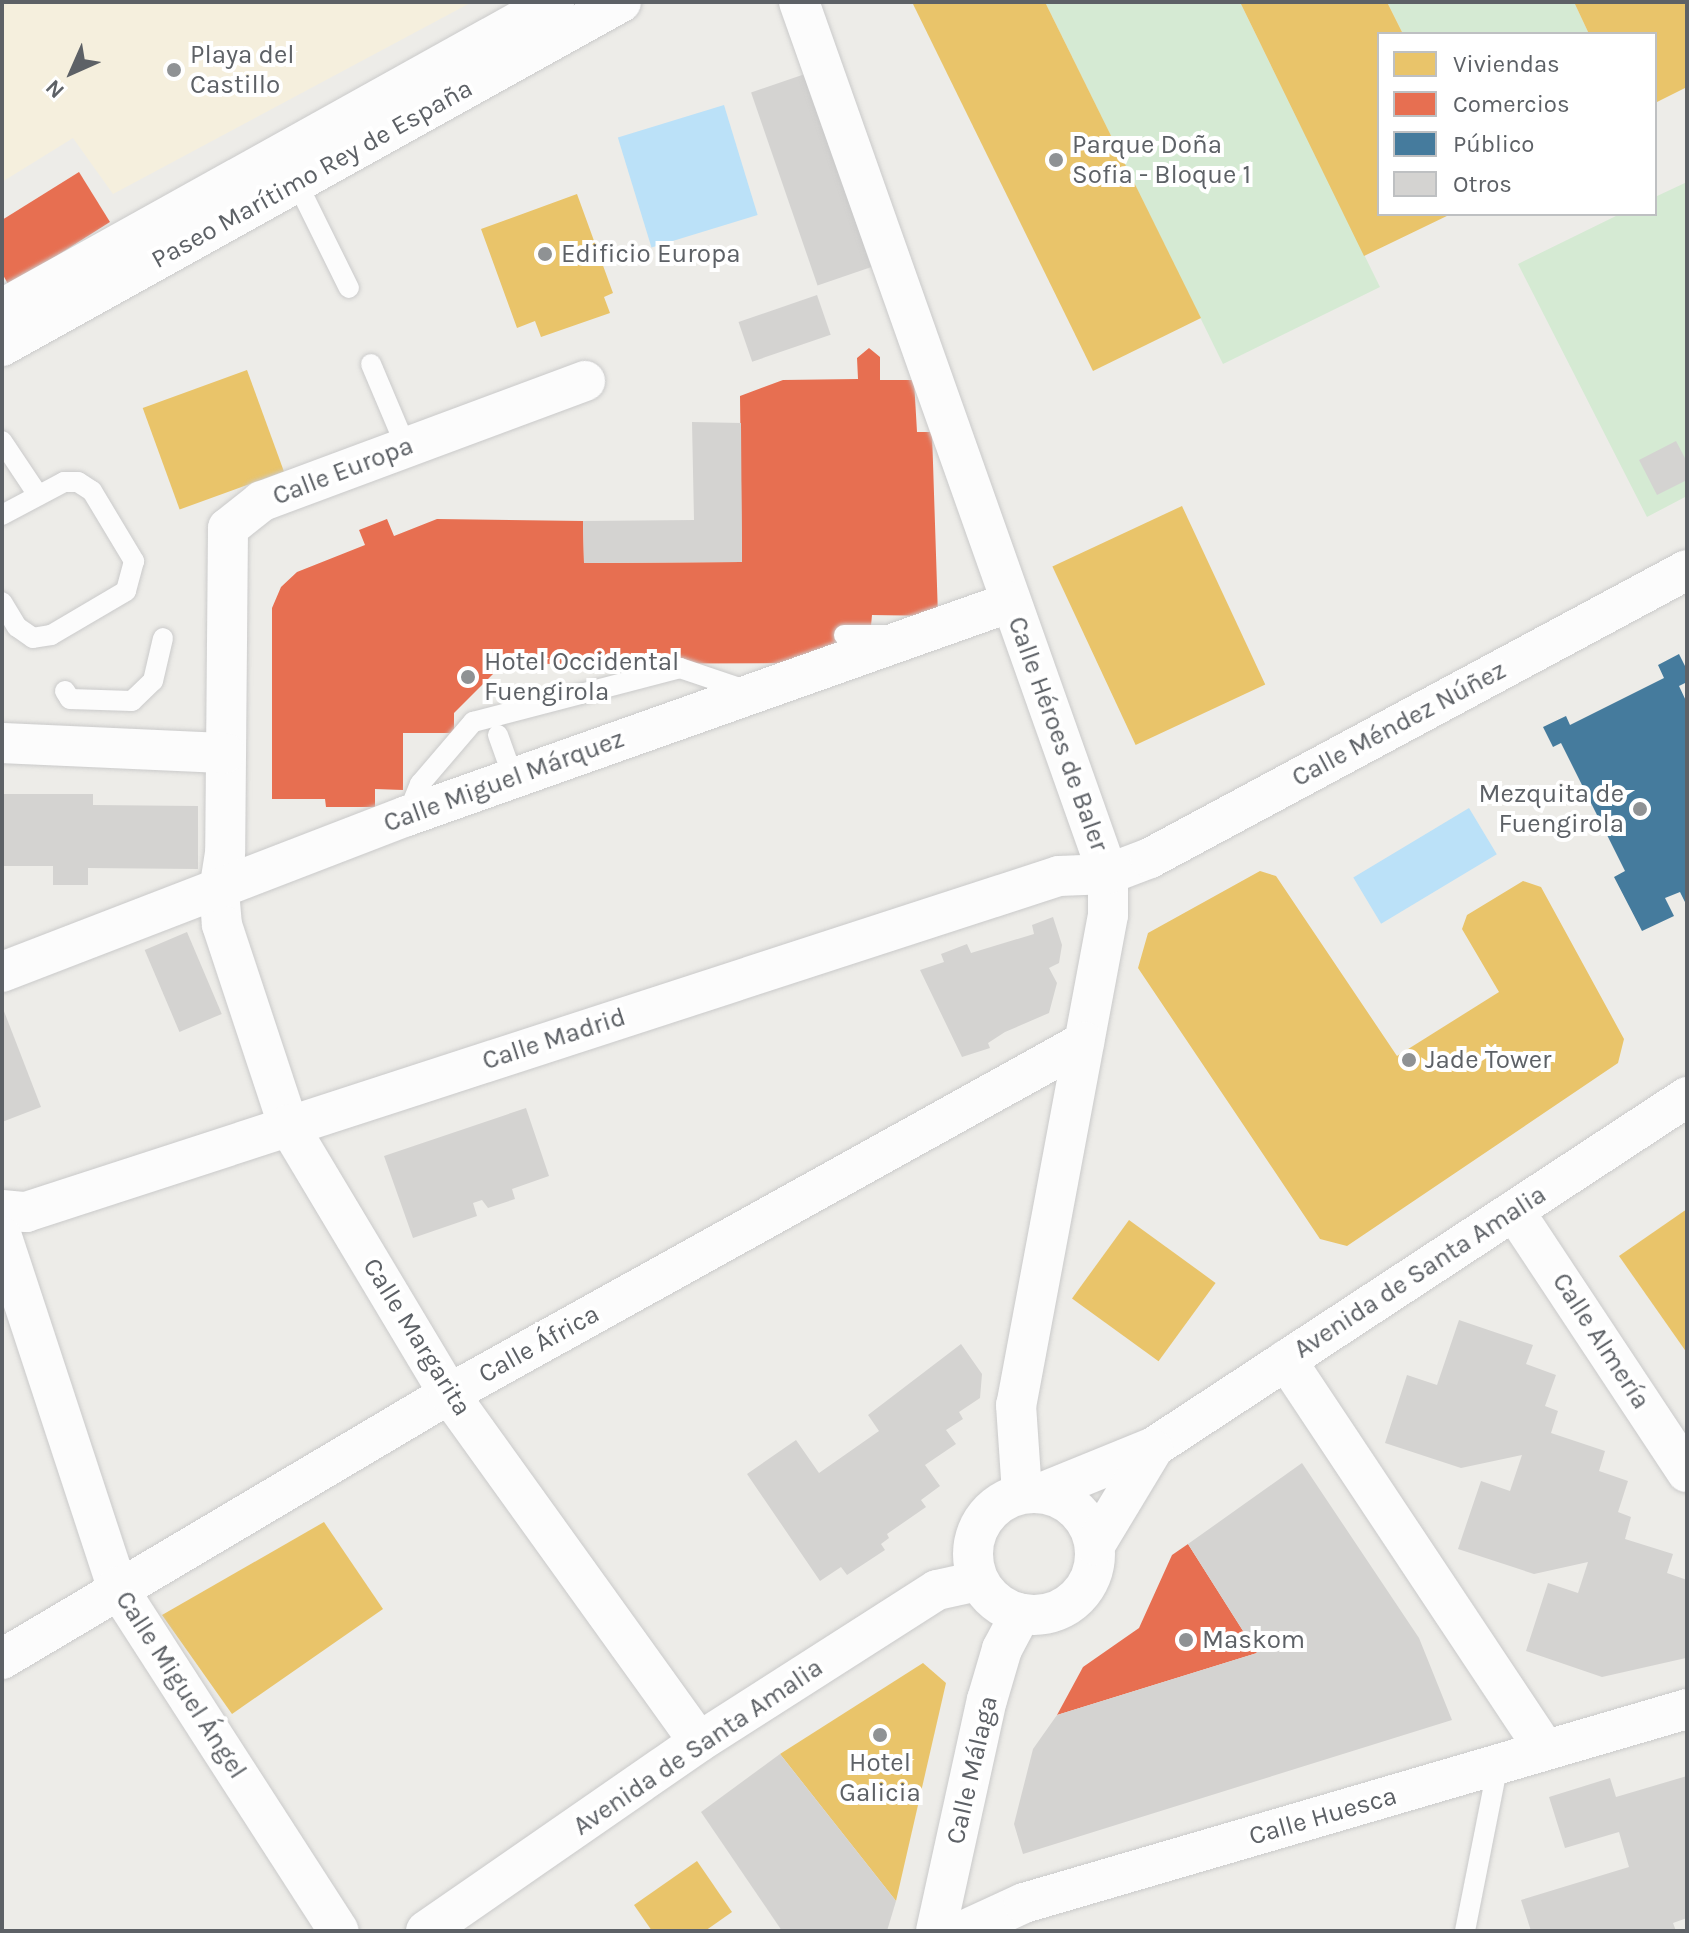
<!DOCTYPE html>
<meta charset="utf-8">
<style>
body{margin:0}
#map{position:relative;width:1689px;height:1933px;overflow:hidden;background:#edece8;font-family:Karla,sans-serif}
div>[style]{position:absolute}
.green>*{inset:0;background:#d5ead3}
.sand>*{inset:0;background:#f5efdd}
.water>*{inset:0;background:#bbe1f8;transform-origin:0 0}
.homes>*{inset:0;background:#e9c46a;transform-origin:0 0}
.shops>*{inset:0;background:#e76f51}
.public>*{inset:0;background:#457b9d}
.building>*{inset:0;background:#d4d3d1;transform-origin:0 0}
.roads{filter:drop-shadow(0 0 2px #cacaca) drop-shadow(0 0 2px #cacaca)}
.lane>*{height:20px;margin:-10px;padding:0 10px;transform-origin:10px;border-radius:10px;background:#fcfcfc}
.street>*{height:40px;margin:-20px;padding:0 20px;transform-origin:20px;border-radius:20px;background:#fcfcfc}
.street>.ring{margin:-20px;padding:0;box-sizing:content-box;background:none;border:40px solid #fcfcfc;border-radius:50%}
.dots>*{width:22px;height:22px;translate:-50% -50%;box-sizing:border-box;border:4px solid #fff;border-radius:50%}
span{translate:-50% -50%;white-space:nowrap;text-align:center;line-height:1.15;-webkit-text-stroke:8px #fff;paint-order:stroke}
.poi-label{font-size:26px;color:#5d6166}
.left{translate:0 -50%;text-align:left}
.right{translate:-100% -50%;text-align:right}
.street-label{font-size:26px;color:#5d6166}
.frame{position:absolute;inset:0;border:4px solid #5d6166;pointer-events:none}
.legend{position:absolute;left:1377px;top:32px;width:280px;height:184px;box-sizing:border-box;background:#fff;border:2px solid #bec0c2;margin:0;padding:10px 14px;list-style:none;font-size:24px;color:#5d6166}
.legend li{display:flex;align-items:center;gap:16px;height:40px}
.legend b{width:40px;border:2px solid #bec0c2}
.north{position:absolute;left:32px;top:32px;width:80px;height:80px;-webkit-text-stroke:6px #fff;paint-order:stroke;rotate:225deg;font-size:22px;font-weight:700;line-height:32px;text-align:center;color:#5d6166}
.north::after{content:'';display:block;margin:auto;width:28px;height:36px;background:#5d6166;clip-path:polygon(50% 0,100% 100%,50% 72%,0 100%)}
</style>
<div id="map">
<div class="green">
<div style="clip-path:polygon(1045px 2px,1240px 2px,1380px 287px,1223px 364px)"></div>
<div style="clip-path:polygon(1387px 2px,1574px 2px,1589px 34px,1403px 34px)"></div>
<div style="clip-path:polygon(1687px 182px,1687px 496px,1647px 517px,1518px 264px,1620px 214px,1655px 214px,1655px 197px)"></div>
</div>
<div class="sand">
<div style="clip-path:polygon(2px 2px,472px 2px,113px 194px,73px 138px,2px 182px)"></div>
</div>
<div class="water">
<div style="left:724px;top:105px;width:115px;height:111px;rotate:73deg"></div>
<div style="left:1469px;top:808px;width:54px;height:135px;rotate:59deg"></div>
</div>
<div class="homes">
<div style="clip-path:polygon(912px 2px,1045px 2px,1201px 318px,1093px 371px)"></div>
<div style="clip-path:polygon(1240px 2px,1387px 2px,1403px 34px,1379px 34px,1379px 214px,1451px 214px,1364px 256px)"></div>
<div style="clip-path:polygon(1574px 2px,1687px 2px,1687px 87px,1655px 103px,1655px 34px,1589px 34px)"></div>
<div style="clip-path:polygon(577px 194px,613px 293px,604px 297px,610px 313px,541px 337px,535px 321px,517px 328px,481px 229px)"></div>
<div style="left:247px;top:370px;width:108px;height:111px;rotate:70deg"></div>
<div style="left:1182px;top:506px;width:197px;height:143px;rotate:65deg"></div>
<div style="clip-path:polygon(1260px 871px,1276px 876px,1397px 1056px,1499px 992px,1462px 929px,1467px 915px,1523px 881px,1541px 887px,1624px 1039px,1618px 1063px,1347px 1246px,1320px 1239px,1138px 968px,1148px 933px)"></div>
<div style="clip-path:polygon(1687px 1209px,1687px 1353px,1619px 1256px)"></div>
<div style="left:1129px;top:1220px;width:107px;height:97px;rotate:36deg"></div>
<div style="clip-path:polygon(324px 1522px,383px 1609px,232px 1714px,162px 1615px)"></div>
<div style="clip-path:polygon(923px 1663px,946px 1683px,896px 1901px,780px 1754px)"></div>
<div style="clip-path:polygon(697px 1861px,732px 1912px,705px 1931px,652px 1931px,634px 1905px)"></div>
</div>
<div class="shops">
<div style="clip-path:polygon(79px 172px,110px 222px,9px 286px,2px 273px,2px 220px)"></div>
<div style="clip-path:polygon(869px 348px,880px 357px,880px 380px,914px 380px,917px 432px,932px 432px,938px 616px,872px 615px,871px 626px,843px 648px,804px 663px,503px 664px,454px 713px,454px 733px,403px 733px,403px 790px,375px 789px,375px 807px,326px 807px,325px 799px,272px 799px,272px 608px,281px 587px,297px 572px,365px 545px,359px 530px,387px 519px,394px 536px,437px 519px,583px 521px,584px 563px,742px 562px,740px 396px,783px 380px,858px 379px,857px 358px)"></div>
<div style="clip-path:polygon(1188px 1544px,1257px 1653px,1057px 1715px,1083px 1667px,1139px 1628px,1172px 1555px)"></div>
</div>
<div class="public">
<div style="clip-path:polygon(1679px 654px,1687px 670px,1687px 682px,1679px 686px,1687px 703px,1687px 906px,1680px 892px,1665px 898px,1674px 916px,1642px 931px,1614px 877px,1625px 871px,1561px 743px,1553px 747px,1543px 727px,1566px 716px,1570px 725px,1664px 678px,1658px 665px)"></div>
</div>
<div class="building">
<div style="left:805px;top:74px;width:204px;height:57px;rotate:71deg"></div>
<div style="left:817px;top:295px;width:42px;height:83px;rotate:71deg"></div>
<div style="clip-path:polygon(692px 422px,741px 423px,742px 562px,584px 563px,583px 521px,694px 520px)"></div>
<div style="clip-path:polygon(1676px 441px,1687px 462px,1687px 480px,1657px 495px,1639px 460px)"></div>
<div style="clip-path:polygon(2px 794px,93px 794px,93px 805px,198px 806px,198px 869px,88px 868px,88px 885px,53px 885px,53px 866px,2px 866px)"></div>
<div style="clip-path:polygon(1053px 917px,1062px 945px,1059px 963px,1049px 968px,1057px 983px,1049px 1013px,1005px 1032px,988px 1043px,990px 1048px,962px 1057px,920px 970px,944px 962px,941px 954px,967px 944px,971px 953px,1034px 934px,1032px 925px)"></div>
<div style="left:187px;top:932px;width:89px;height:46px;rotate:67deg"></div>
<div style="clip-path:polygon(2px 1006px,41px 1107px,2px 1122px)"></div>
<div style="clip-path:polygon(526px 1108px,549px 1176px,512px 1189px,515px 1199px,488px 1208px,482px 1200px,473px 1203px,477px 1216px,413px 1238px,384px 1156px)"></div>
<div style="clip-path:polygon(1459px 1320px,1533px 1345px,1526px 1364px,1556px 1375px,1545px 1406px,1558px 1411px,1551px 1433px,1605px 1451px,1599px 1471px,1628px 1481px,1618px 1512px,1631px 1517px,1625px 1539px,1673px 1554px,1667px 1573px,1687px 1580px,1686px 1658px,1602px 1677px,1526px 1651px,1548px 1583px,1578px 1593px,1588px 1562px,1534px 1574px,1458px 1549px,1481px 1481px,1510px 1491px,1522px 1455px,1461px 1468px,1385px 1443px,1407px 1375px,1437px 1385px)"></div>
<div style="clip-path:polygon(961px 1344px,982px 1374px,980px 1398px,959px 1412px,963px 1419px,946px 1430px,956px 1444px,925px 1465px,940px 1486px,921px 1500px,926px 1507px,887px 1534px,889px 1538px,881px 1544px,885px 1550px,847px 1575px,841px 1567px,820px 1581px,747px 1474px,796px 1440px,819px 1473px,879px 1431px,868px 1415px)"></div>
<div style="clip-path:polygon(1302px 1463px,1419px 1638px,1452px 1720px,1023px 1854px,1014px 1824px,1033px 1749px,1057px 1715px,1257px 1653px,1188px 1544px)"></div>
<div style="clip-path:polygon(780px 1754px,896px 1901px,887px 1931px,782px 1931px,701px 1812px)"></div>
<div style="clip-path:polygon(1687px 1776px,1687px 1918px,1673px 1923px,1676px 1931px,1531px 1931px,1521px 1900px,1629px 1867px,1619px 1832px,1565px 1848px,1549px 1797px,1610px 1778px,1616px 1797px)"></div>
</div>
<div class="roads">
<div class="lane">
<div style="left:297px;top:183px;width:117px;rotate:63.7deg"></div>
<div style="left:371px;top:364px;width:90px;rotate:67.1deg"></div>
<div style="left:2px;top:441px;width:65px;rotate:56.3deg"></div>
<div style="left:2px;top:515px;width:70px;rotate:-28deg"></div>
<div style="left:64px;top:482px;width:14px"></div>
<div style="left:78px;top:482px;width:17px;rotate:33deg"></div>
<div style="left:92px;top:491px;width:82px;rotate:59deg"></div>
<div style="left:134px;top:561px;width:31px;rotate:105deg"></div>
<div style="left:126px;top:591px;width:87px;rotate:149.6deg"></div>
<div style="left:51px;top:635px;width:18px;rotate:171deg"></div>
<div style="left:33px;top:638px;width:19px;rotate:-145deg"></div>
<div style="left:17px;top:627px;width:29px;rotate:-121deg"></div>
<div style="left:844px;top:635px;width:44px"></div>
<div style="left:65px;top:691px;width:9px;rotate:58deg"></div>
<div style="left:70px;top:699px;width:62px;rotate:1.8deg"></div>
<div style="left:132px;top:701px;width:29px;rotate:-44deg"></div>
<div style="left:153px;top:681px;width:44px;rotate:-76.9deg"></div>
<div style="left:498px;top:735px;width:45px;rotate:70.3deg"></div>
<div style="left:407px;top:816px;width:35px;rotate:-68deg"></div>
<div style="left:420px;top:784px;width:82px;rotate:-49.5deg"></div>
<div style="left:473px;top:722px;width:214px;rotate:-14.6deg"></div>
<div style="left:680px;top:668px;width:72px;rotate:18.7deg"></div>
<div style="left:1465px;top:1931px;width:169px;rotate:-78.8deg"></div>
</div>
<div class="street">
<div style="left:799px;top:2px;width:925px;rotate:70.49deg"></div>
<div style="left:1108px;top:874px;width:41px;rotate:90deg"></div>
<div style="left:1108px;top:915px;width:499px;rotate:100.6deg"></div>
<div style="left:1016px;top:1405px;width:88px;rotate:86.1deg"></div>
<div style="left:2px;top:309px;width:632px;rotate:-29.08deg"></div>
<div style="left:2px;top:346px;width:708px;rotate:-29.06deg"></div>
<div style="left:585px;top:381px;width:345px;rotate:159.6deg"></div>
<div style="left:262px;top:501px;width:43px;rotate:141.5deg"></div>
<div style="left:228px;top:528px;width:325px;rotate:90.5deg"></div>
<div style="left:225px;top:853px;width:38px;rotate:99deg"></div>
<div style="left:219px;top:891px;width:34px;rotate:85deg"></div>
<div style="left:222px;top:925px;width:211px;rotate:71.7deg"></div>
<div style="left:288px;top:1125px;width:313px;rotate:59.1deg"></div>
<div style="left:449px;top:1394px;width:428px;rotate:54.3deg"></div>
<div style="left:2px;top:743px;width:223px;rotate:2.6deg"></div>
<div style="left:2px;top:972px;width:434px;rotate:-21.1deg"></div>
<div style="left:407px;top:816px;width:641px;rotate:-19.51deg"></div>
<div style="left:2px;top:1210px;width:24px;rotate:5deg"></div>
<div style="left:26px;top:1212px;width:1086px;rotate:-18.02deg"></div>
<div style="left:1059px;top:876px;width:49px;rotate:-2.3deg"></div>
<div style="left:1108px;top:874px;width:45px;rotate:-20.9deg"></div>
<div style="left:1150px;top:858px;width:609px;rotate:-28.21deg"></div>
<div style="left:1514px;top:1211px;width:313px;rotate:56.5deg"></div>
<div style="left:2px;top:1237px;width:368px;rotate:71.8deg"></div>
<div style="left:117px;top:1587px;width:409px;rotate:57.2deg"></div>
<div style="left:1286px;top:1360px;width:467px;rotate:56.4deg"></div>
<div class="ring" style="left:973px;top:1493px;width:82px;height:82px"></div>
<div style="left:1041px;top:1493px;width:122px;rotate:-22.2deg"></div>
<div style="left:1154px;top:1447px;width:638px;rotate:-33.29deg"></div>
<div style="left:1095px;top:1545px;width:112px;rotate:-58.9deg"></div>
<div style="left:2px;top:1659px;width:520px;rotate:-30.66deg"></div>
<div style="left:449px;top:1394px;width:726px;rotate:-29deg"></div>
<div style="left:426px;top:1931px;width:332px;rotate:-34.7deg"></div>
<div style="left:699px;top:1742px;width:282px;rotate:-32.6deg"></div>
<div style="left:937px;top:1590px;width:42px;rotate:-12.4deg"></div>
<div style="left:936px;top:1931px;width:237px;rotate:-77.6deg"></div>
<div style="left:987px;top:1700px;width:53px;rotate:-73.6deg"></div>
<div style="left:1002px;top:1649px;width:40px;rotate:-62deg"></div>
<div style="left:963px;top:1931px;width:67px;rotate:-24.7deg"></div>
<div style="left:1024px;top:1903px;width:691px;rotate:-16.31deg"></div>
</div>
</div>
<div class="dots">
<div style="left:174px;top:70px;background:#8f9294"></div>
<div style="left:1056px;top:160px;background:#8f9294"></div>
<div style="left:545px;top:254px;background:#8f9294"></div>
<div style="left:468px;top:677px;background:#8f9294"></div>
<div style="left:1640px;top:809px;background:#8f9294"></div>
<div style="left:1409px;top:1060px;background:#8f9294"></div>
<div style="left:1186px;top:1640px;background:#8f9294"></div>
<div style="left:880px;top:1735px;background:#8f9294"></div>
</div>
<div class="poi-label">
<span class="left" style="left:190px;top:70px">Playa del<br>Castillo</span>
<span class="left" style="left:1072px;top:160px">Parque Doña<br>Sofia - Bloque 1</span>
<span class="left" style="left:561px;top:254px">Edificio Europa</span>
<span class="left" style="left:484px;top:677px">Hotel Occidental<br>Fuengirola</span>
<span class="right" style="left:1624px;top:809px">Mezquita de<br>Fuengirola</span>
<span class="left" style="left:1425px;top:1060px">Jade Tower</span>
<span class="left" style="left:1202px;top:1640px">Maskom</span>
<span style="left:880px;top:1778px">Hotel<br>Galicia</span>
</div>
<div class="street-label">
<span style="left:312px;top:174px;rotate:-29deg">Paseo Marítimo Rey de España</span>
<span style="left:343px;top:471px;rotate:-21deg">Calle Europa</span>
<span style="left:1399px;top:724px;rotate:-28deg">Calle Méndez Núñez</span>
<span style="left:1058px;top:734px;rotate:70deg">Calle Héroes de Baler</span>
<span style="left:504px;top:781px;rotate:-20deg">Calle Miguel Márquez</span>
<span style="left:554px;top:1039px;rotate:-18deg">Calle Madrid</span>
<span style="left:1420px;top:1272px;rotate:-33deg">Avenida de Santa Amalia</span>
<span style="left:417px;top:1337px;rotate:58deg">Calle Margarita</span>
<span style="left:1601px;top:1341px;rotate:57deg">Calle Almería</span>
<span style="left:539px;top:1344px;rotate:-29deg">Calle África</span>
<span style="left:181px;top:1685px;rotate:57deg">Calle Miguel Ángel</span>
<span style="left:698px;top:1747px;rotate:-34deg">Avenida de Santa Amalia</span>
<span style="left:972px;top:1770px;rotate:-77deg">Calle Málaga</span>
<span style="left:1323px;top:1816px;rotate:-16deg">Calle Huesca</span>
</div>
<div class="frame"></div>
<ul class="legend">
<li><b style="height:22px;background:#e9c46a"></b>Viviendas</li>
<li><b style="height:22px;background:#e76f51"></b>Comercios</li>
<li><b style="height:22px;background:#457b9d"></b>Público</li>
<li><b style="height:22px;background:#d4d3d1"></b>Otros</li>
</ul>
<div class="north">N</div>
</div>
